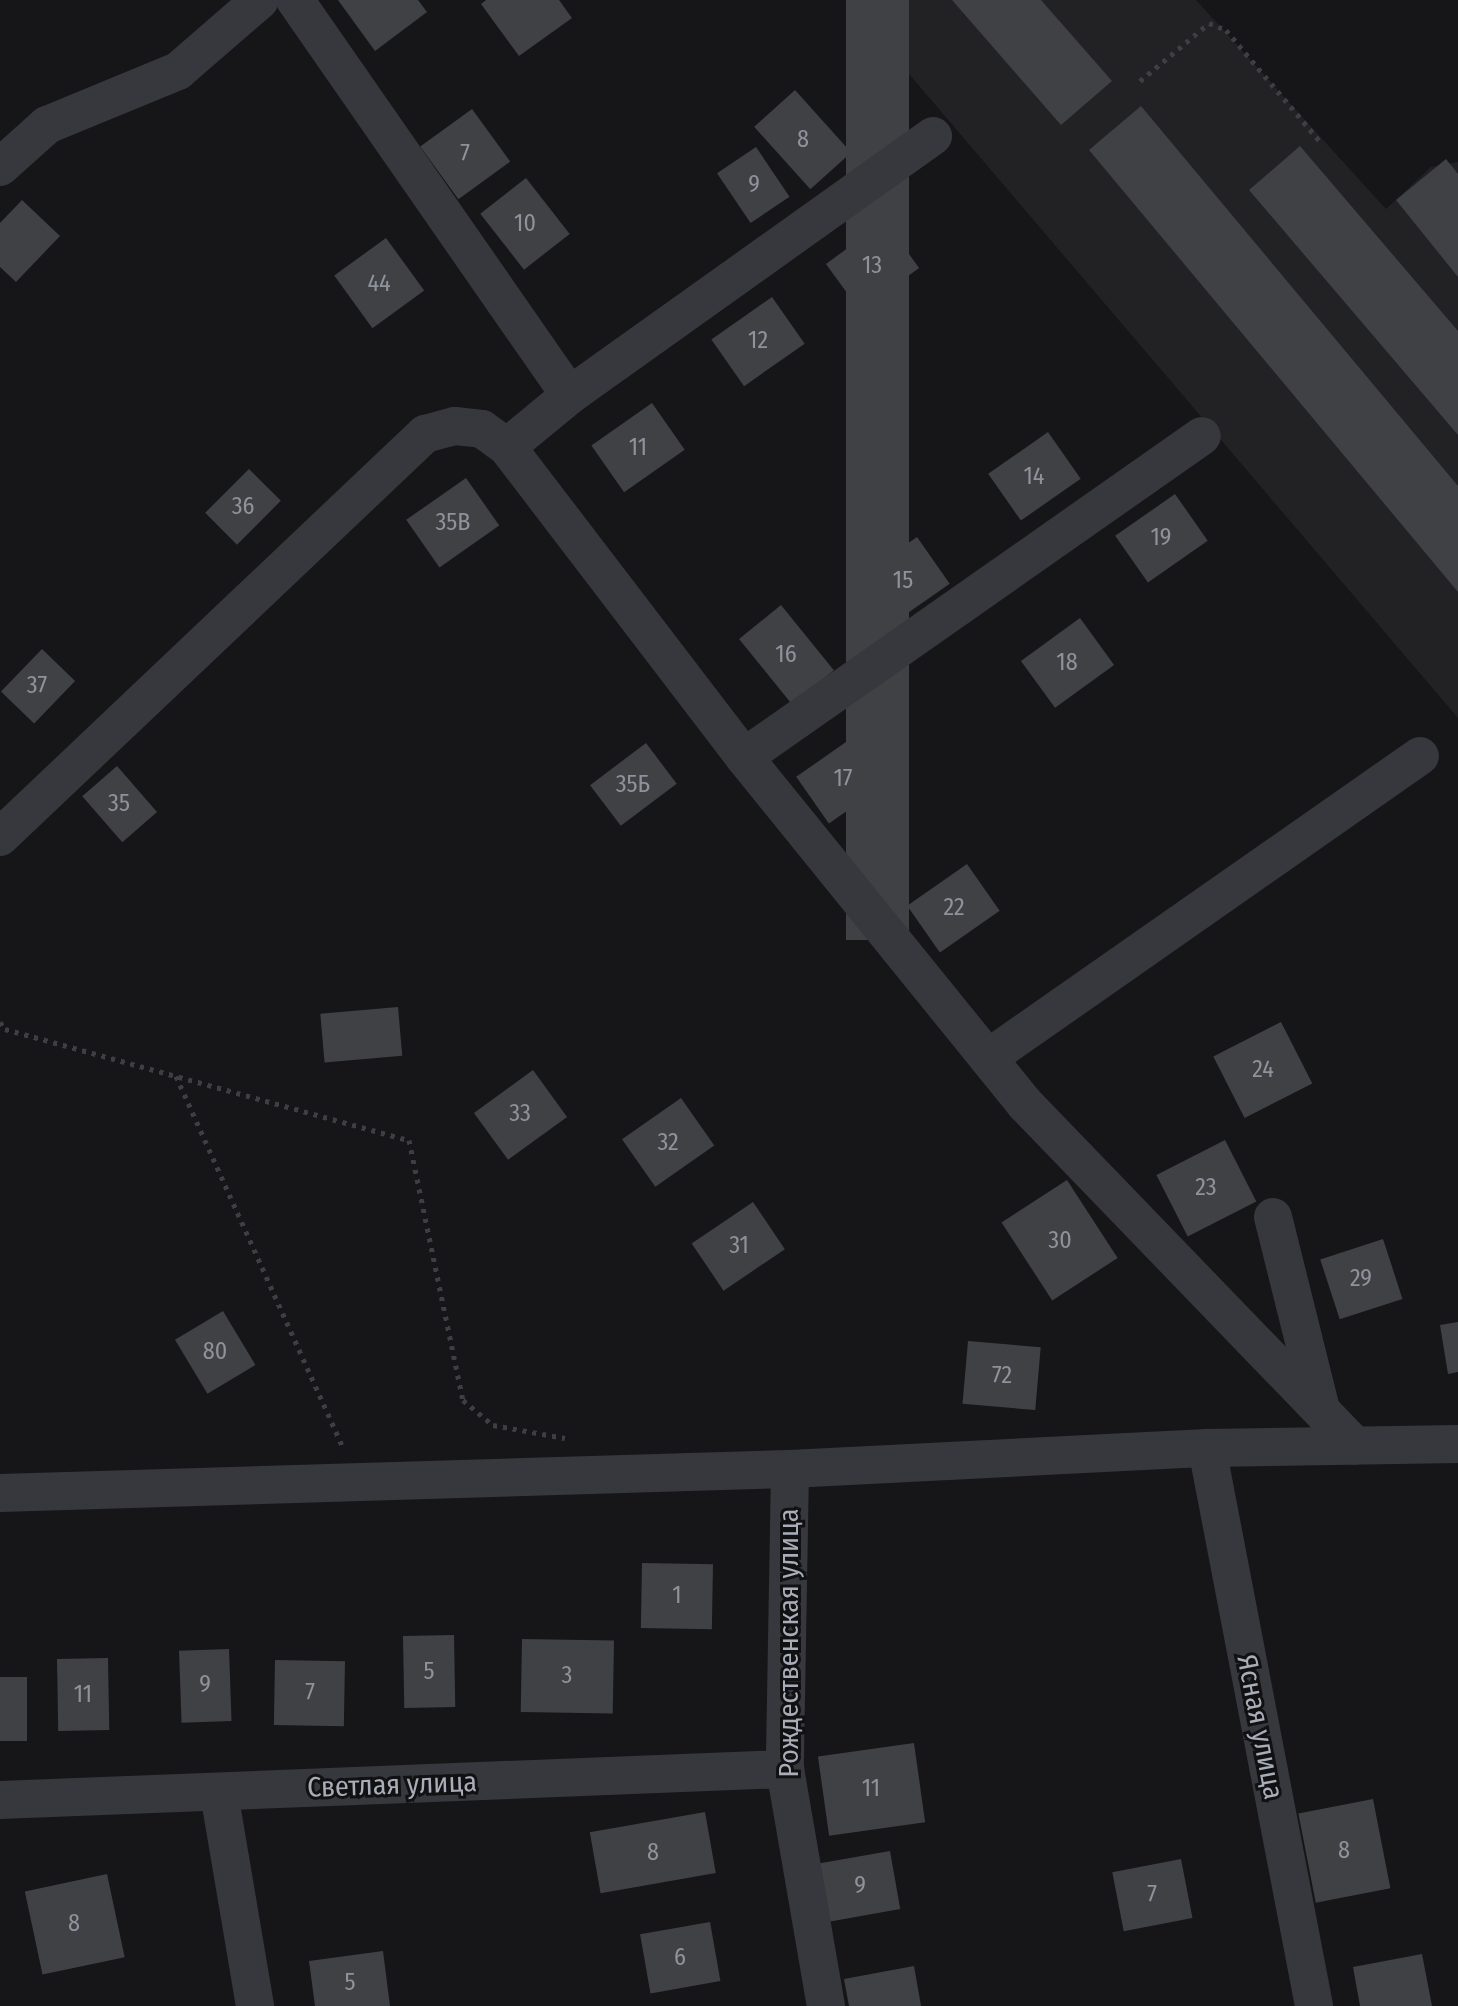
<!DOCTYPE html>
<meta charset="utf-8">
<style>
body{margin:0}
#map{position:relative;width:1458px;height:2006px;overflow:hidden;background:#161618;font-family:"Fira Sans Condensed",sans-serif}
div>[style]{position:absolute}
.built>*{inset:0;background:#222225}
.building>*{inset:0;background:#404145;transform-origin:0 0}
.path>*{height:5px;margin-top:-2.5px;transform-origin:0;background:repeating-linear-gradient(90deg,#3d3f44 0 4px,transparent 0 10px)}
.minor>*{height:38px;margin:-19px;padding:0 19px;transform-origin:19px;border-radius:19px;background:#37383d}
span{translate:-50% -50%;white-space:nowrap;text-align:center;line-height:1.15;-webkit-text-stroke:6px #111113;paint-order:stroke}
.number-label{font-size:24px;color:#8e929b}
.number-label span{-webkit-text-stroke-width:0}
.street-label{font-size:28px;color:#a8adb8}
</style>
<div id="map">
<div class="built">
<div style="clip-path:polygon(846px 0,1196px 0,1386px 209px,1431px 167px,1458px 162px,1458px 718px)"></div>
</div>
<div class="building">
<div style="clip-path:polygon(338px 0,418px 0,427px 12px,375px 51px)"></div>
<div style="clip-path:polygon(486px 0,559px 0,572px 18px,519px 56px,481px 4px)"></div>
<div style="left:846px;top:0;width:63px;height:940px"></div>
<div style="clip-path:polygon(952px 0,1041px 0,1112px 81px,1061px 125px)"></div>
<div style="left:795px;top:90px;width:84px;height:55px;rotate:48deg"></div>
<div style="clip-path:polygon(1141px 106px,1458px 486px,1458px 592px,1089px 150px)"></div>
<div style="left:472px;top:109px;width:65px;height:64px;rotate:54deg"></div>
<div style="clip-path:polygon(1300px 146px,1458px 331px,1458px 435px,1249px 190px)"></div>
<div style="left:756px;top:147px;width:60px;height:47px;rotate:56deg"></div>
<div style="clip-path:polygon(1446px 159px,1458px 174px,1458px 277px,1396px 200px)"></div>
<div style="left:526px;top:178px;width:71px;height:58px;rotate:52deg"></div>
<div style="clip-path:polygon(22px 200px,60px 236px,16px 282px,0 267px,0 223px)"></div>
<div style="left:885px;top:221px;width:58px;height:73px;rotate:54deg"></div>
<div style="left:386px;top:238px;width:65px;height:64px;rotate:54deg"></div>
<div style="left:772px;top:297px;width:57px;height:74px;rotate:55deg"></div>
<div style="left:652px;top:403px;width:57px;height:74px;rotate:55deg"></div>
<div style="left:1048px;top:432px;width:57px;height:73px;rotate:55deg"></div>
<div style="left:249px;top:469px;width:45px;height:62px;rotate:45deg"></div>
<div style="left:466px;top:478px;width:58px;height:73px;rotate:55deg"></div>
<div style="left:1175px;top:494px;width:57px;height:73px;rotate:55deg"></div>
<div style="left:917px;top:537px;width:57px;height:73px;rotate:55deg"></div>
<div style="left:781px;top:605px;width:84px;height:54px;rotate:51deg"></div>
<div style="left:1080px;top:618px;width:58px;height:73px;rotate:54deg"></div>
<div style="left:42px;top:649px;width:46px;height:59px;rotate:44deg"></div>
<div style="left:856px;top:735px;width:57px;height:73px;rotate:55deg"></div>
<div style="left:646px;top:743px;width:51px;height:70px;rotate:53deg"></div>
<div style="left:117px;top:766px;width:61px;height:46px;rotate:49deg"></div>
<div style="left:967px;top:864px;width:57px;height:73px;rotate:55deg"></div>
<div style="left:398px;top:1007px;width:49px;height:78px;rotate:85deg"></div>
<div style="left:1281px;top:1022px;width:69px;height:76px;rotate:63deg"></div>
<div style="left:533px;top:1070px;width:58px;height:73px;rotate:54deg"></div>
<div style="left:681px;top:1098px;width:58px;height:72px;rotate:55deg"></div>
<div style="left:1225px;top:1140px;width:69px;height:77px;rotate:63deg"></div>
<div style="left:1067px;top:1180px;width:93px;height:78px;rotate:57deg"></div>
<div style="left:753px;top:1202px;width:57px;height:74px;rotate:56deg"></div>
<div style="left:1383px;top:1239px;width:63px;height:66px;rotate:72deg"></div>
<div style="left:223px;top:1311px;width:63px;height:56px;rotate:59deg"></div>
<div style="clip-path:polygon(1458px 1322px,1458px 1372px,1448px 1374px,1440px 1325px)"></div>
<div style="left:968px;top:1341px;width:73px;height:63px;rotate:5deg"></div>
<div style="left:642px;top:1563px;width:71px;height:65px;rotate:1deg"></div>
<div style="left:454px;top:1635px;width:72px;height:51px;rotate:89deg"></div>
<div style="left:522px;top:1639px;width:92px;height:73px;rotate:1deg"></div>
<div style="left:229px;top:1649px;width:72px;height:50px;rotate:88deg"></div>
<div style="left:108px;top:1658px;width:72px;height:51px;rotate:89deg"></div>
<div style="left:275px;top:1660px;width:70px;height:65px;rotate:1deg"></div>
<div style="left:0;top:1677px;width:27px;height:64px"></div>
<div style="left:914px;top:1743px;width:80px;height:97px;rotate:82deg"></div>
<div style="left:1373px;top:1799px;width:91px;height:76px;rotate:79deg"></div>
<div style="left:705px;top:1812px;width:62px;height:117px;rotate:80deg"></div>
<div style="left:890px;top:1851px;width:59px;height:71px;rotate:80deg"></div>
<div style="left:1181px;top:1859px;width:60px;height:70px;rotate:79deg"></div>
<div style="left:107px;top:1874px;width:85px;height:84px;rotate:78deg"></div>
<div style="left:710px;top:1922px;width:60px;height:71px;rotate:80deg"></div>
<div style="clip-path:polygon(383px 1951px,390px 2006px,315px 2006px,309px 1961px)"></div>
<div style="clip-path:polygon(1422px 1954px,1432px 2006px,1360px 2006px,1353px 1967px)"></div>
<div style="clip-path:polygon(914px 1966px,921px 2006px,849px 2006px,844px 1979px)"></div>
</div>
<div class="path">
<div style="left:1140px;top:81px;width:90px;rotate:-40deg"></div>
<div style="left:1209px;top:23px;width:18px;rotate:22deg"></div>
<div style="left:1226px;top:30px;width:148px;rotate:49.9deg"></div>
<div style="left:0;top:1022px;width:9px;rotate:54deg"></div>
<div style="left:5px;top:1029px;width:419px;rotate:15.4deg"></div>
<div style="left:409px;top:1140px;width:266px;rotate:78.3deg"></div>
<div style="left:463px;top:1400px;width:39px;rotate:40deg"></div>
<div style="left:493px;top:1425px;width:73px;rotate:10.2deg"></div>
<div style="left:176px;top:1076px;width:409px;rotate:65.8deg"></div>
</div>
<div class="minor">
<div style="left:295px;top:0;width:481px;rotate:55.2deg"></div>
<div style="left:570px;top:395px;width:82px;rotate:140.5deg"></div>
<div style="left:507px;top:447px;width:390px;rotate:52.6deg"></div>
<div style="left:744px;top:757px;width:447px;rotate:51deg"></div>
<div style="left:1025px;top:1104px;width:475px;rotate:46deg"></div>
<div style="left:0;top:167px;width:63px;rotate:-41.8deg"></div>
<div style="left:47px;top:125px;width:142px;rotate:-22.4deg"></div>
<div style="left:178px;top:71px;width:108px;rotate:-40.9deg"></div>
<div style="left:570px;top:395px;width:446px;rotate:-35.5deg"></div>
<div style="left:744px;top:757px;width:559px;rotate:-35.03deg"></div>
<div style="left:0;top:837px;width:586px;rotate:-43.48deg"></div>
<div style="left:425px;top:434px;width:31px;rotate:-15deg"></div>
<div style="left:455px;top:426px;width:27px;rotate:6deg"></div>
<div style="left:482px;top:429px;width:31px;rotate:36deg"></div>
<div style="left:988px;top:1058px;width:527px;rotate:-34.96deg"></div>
<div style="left:1273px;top:1217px;width:198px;rotate:76deg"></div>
<div style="left:1207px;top:1448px;width:568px;rotate:79.14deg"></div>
<div style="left:790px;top:1469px;width:300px;rotate:91deg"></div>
<div style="left:785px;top:1769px;width:241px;rotate:80.2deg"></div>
<div style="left:0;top:1493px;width:790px;rotate:-1.74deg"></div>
<div style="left:790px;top:1469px;width:418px;rotate:-2.9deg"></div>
<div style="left:1207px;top:1448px;width:251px;rotate:-0.9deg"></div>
<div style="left:219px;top:1793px;width:216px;rotate:80.4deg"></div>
<div style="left:0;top:1800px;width:786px;rotate:-2.26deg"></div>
</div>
<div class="number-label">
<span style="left:803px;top:140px">8</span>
<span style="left:465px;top:154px">7</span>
<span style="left:754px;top:185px">9</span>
<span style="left:525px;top:224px">10</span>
<span style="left:872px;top:266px">13</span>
<span style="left:379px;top:284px">44</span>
<span style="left:758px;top:341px">12</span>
<span style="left:638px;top:448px">11</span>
<span style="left:1034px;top:477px">14</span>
<span style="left:243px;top:507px">36</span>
<span style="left:453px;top:523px">35В</span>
<span style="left:1161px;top:538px">19</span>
<span style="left:903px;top:581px">15</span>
<span style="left:786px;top:655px">16</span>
<span style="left:1067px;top:663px">18</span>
<span style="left:37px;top:686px">37</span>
<span style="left:843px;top:779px">17</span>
<span style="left:633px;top:785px">35Б</span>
<span style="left:119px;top:804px">35</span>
<span style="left:954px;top:908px">22</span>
<span style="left:1263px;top:1070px">24</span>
<span style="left:520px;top:1114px">33</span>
<span style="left:668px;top:1143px">32</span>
<span style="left:1206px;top:1188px">23</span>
<span style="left:1060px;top:1241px">30</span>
<span style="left:739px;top:1246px">31</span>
<span style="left:1361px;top:1279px">29</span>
<span style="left:215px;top:1352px">80</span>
<span style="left:1002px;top:1376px">72</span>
<span style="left:677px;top:1596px">1</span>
<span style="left:429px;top:1672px">5</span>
<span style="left:567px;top:1676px">3</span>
<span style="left:205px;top:1685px">9</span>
<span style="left:310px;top:1693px">7</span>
<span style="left:83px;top:1695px">11</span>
<span style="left:871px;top:1789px">11</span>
<span style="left:1344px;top:1851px">8</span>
<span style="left:653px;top:1853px">8</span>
<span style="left:860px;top:1886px">9</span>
<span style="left:1152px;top:1895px">7</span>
<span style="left:74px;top:1924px">8</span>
<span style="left:680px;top:1958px">6</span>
<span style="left:350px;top:1983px">5</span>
</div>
<div class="street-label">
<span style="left:789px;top:1643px;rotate:-90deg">Рождественская улица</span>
<span style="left:1260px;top:1727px;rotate:79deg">Ясная улица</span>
<span style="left:392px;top:1785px;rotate:-2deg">Светлая улица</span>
</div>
</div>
